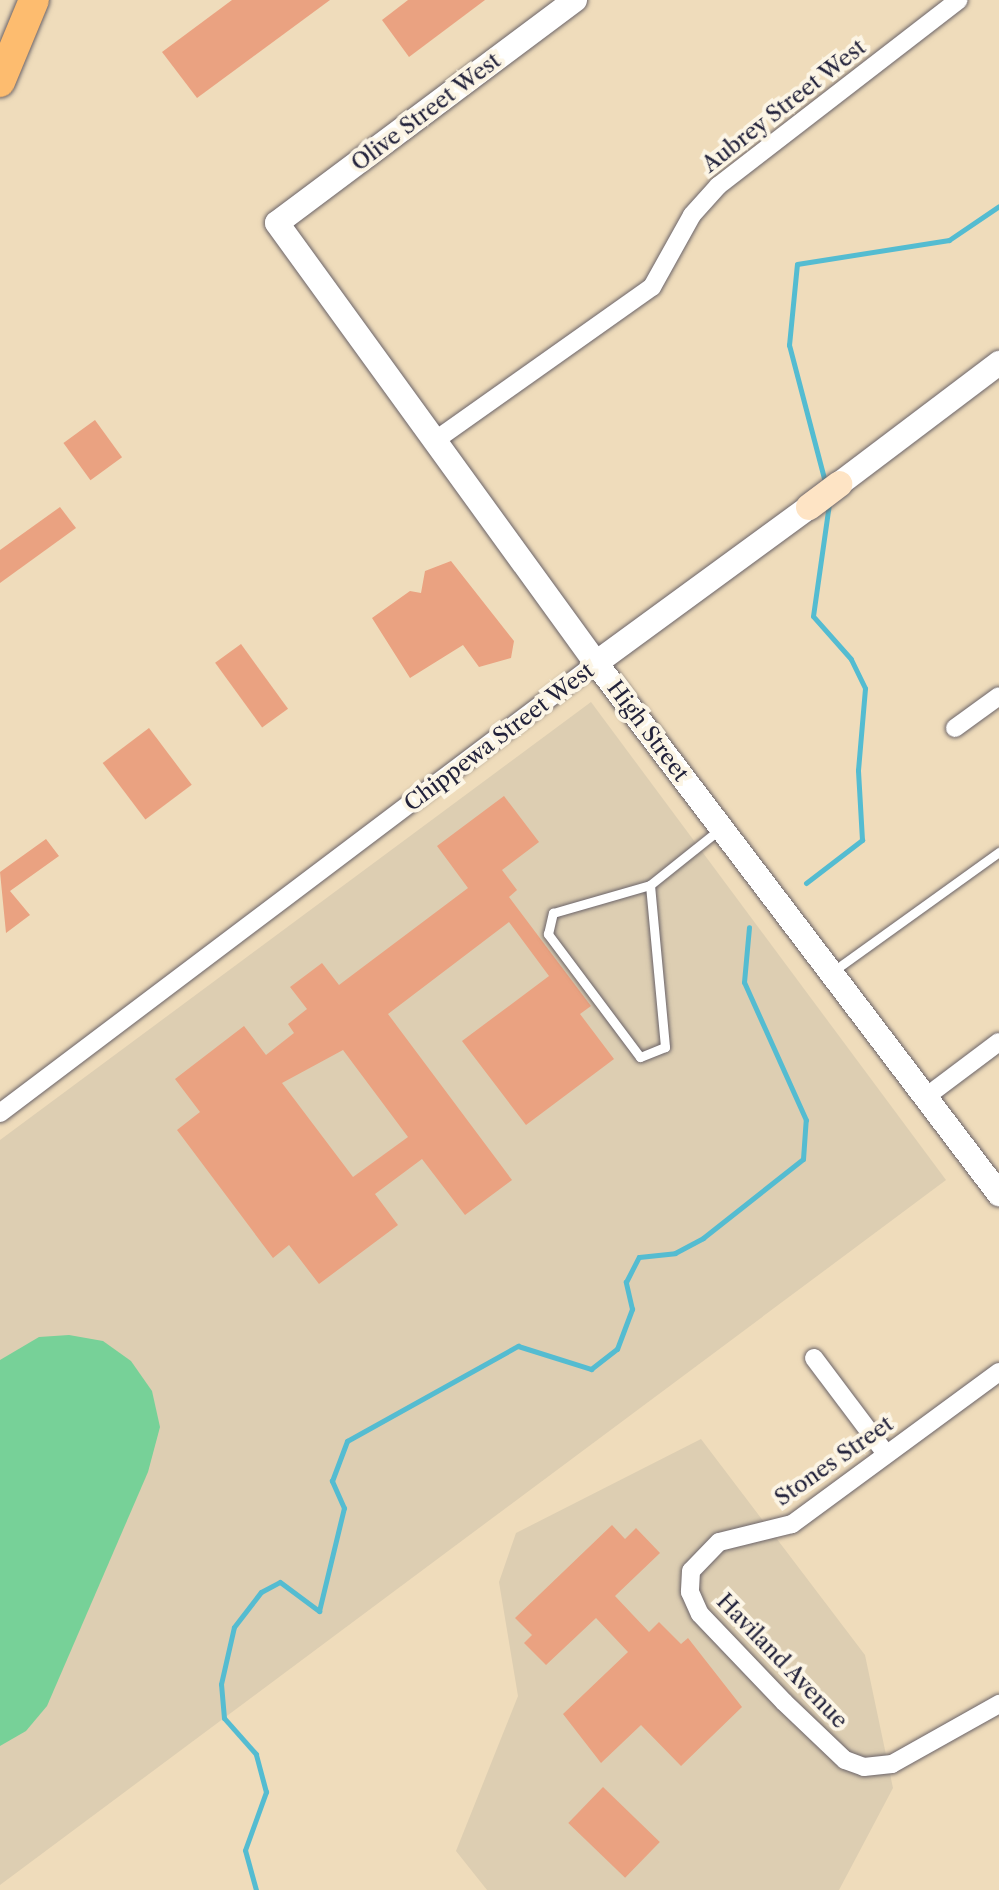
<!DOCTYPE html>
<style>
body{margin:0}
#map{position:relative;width:999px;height:1890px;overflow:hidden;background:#efdcbb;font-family:"Libre Caslon Text",serif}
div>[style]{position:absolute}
.built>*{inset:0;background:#ddceb2}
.green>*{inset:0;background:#77d198}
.stream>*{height:5px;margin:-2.5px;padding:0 2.5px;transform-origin:2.5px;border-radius:2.5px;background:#54bcd1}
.building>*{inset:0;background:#eaa281;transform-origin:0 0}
.roads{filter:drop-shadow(0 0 2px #6a6368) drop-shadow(0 0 2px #6a6368)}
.service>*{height:9px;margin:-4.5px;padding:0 4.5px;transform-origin:4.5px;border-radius:4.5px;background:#fff}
.minor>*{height:18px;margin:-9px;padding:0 9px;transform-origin:9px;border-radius:9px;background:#fff}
.tertiary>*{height:24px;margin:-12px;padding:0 12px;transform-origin:12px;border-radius:12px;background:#fff}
.secondary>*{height:26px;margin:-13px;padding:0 13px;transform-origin:13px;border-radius:13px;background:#fee4c5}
.trunk>*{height:30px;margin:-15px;padding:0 15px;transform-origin:15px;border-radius:15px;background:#fdbc6f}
span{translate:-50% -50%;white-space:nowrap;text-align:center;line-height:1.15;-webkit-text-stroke:8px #fcf5e5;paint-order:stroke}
.street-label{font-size:22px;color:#22223b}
</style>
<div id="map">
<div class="built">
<div style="clip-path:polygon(591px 702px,946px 1180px,0 1885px,0 1140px)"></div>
<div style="clip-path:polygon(701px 1439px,865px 1655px,893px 1788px,839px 1890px,487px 1890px,456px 1851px,518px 1696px,499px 1582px,516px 1533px)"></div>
</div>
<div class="green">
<div style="clip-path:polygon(69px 1335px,103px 1341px,131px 1361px,152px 1391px,160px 1427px,148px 1472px,47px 1706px,26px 1731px,0 1746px,0 1360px,39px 1337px)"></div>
</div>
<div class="stream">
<div style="left:825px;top:482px;width:142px;rotate:-104.7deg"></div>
<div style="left:789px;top:345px;width:81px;rotate:-84.4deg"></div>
<div style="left:797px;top:264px;width:154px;rotate:-9deg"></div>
<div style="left:949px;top:240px;width:60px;rotate:-34.2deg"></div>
<div style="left:806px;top:883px;width:71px;rotate:-37.5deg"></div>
<div style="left:862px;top:840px;width:70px;rotate:-93.3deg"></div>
<div style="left:858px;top:770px;width:82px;rotate:-85.1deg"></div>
<div style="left:865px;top:688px;width:32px;rotate:-116deg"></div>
<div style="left:851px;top:659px;width:57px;rotate:-131.5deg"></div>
<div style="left:813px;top:616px;width:113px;rotate:-81.9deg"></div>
<div style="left:256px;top:1890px;width:41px;rotate:-105.4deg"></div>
<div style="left:245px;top:1850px;width:62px;rotate:-70.1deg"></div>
<div style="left:266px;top:1792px;width:39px;rotate:-105deg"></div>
<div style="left:256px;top:1754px;width:48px;rotate:-131.6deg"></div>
<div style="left:224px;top:1718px;width:34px;rotate:-95deg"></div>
<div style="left:221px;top:1684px;width:58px;rotate:-77.2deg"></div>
<div style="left:234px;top:1627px;width:44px;rotate:-52.4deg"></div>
<div style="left:261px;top:1592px;width:21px;rotate:-28deg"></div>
<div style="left:280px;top:1582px;width:49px;rotate:36.6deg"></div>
<div style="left:319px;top:1611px;width:106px;rotate:-76.4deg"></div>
<div style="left:344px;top:1508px;width:30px;rotate:-114deg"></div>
<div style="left:332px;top:1481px;width:43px;rotate:-69.4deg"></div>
<div style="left:347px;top:1441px;width:196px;rotate:-29.1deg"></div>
<div style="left:518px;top:1346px;width:77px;rotate:17.5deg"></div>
<div style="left:591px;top:1369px;width:33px;rotate:-38deg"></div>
<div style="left:617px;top:1349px;width:43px;rotate:-69.4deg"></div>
<div style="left:632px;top:1309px;width:28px;rotate:-103deg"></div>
<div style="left:626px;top:1282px;width:28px;rotate:-63deg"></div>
<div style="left:639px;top:1257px;width:36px;rotate:-6deg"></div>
<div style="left:675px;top:1253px;width:32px;rotate:-28deg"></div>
<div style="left:703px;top:1238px;width:127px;rotate:-38.3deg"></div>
<div style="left:803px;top:1159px;width:39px;rotate:-86deg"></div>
<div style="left:806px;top:1120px;width:151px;rotate:-114.2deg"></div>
<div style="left:744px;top:982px;width:55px;rotate:-84.8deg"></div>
</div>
<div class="building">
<div style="clip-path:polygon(232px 0,330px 0,197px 98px,162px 52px)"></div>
<div style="clip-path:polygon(408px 0,485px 0,409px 57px,382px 20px)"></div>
<div style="left:95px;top:420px;width:46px;height:39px;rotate:54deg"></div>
<div style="clip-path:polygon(60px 507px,76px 528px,0 583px,0 550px)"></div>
<div style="clip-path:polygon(451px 561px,514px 641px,511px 658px,479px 667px,463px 645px,410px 678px,372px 618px,410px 591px,421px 593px,425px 571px)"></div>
<div style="left:241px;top:644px;width:80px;height:32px;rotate:54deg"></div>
<div style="left:149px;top:728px;width:71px;height:58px;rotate:53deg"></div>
<div style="clip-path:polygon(evenodd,504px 796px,539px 842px,502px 870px,517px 890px,509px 897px,591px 1006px,580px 1014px,614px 1059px,526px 1125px,462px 1041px,549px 976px,509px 922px,388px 1014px,512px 1180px,465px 1215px,422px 1159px,375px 1194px,398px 1225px,319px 1284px,289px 1245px,273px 1258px,177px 1130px,200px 1112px,175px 1079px,244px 1026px,266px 1055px,294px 1033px,288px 1024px,307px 1009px,290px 987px,322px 963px,339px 985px,468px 888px,437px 846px,504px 796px,343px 1050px,408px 1137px,353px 1177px,282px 1083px,343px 1050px)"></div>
<div style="clip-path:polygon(46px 839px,59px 856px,10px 891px,30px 915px,6px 933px,0 872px)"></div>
<div style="clip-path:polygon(612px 1525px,625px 1539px,636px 1528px,660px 1553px,615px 1596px,649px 1632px,659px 1622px,681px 1644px,688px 1638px,742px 1707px,681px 1766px,641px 1725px,601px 1763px,563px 1714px,628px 1652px,596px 1618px,546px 1665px,524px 1643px,532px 1635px,515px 1618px)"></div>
<div style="left:603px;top:1787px;width:79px;height:50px;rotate:44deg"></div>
</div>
<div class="roads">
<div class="service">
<div style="left:650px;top:885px;width:163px;rotate:84.7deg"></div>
<div style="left:665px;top:1047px;width:27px;rotate:158deg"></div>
<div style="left:640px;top:1057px;width:154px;rotate:-126.8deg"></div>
<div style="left:548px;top:934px;width:22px;rotate:-77deg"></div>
<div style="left:553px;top:913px;width:101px;rotate:-16.1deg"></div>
<div style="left:650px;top:885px;width:90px;rotate:-38.7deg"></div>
<div style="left:832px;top:972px;width:206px;rotate:-35.7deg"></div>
</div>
<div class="minor">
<div style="left:433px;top:442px;width:268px;rotate:-35.3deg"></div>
<div style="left:652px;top:287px;width:82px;rotate:-60.9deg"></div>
<div style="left:692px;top:215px;width:39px;rotate:-48deg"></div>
<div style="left:718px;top:186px;width:304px;rotate:-37.7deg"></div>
<div style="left:955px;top:728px;width:54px;rotate:-36deg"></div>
<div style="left:927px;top:1096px;width:90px;rotate:-36.9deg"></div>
<div style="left:0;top:1113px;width:747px;rotate:-37.05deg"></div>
<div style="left:814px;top:1358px;width:120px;rotate:53.1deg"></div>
<div style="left:999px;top:1372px;width:257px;rotate:143.7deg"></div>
<div style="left:792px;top:1524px;width:75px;rotate:166.1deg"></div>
<div style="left:719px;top:1542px;width:40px;rotate:134deg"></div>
<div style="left:691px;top:1571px;width:21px;rotate:93deg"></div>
<div style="left:690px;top:1592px;width:24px;rotate:66deg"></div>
<div style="left:700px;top:1614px;width:122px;rotate:46.3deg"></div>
<div style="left:784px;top:1702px;width:84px;rotate:43.6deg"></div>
<div style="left:845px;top:1760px;width:20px;rotate:20deg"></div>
<div style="left:864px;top:1767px;width:28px;rotate:-6deg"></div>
<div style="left:892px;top:1764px;width:123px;rotate:-29.3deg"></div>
</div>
<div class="tertiary">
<div style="left:575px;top:0;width:372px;rotate:143.2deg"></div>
<div style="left:277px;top:223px;width:543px;rotate:54.06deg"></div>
<div style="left:596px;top:663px;width:667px;rotate:52.8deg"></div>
<div style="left:839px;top:484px;width:201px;rotate:-37.1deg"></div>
<div style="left:596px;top:663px;width:264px;rotate:-36.2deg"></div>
</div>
<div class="secondary">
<div style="left:809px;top:507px;width:38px;rotate:-37deg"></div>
</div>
<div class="trunk">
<div style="left:0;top:82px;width:89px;rotate:-67.5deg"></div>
</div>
</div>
<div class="street-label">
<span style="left:784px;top:106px;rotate:-38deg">Aubrey Street West</span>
<span style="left:426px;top:112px;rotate:-37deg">Olive Street West</span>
<span style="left:648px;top:731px;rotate:53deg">High Street</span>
<span style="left:499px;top:737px;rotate:-37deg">Chippewa Street West</span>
<span style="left:834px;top:1461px;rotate:-35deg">Stones Street</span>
<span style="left:782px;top:1661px;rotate:46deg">Haviland Avenue</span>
</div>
</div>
